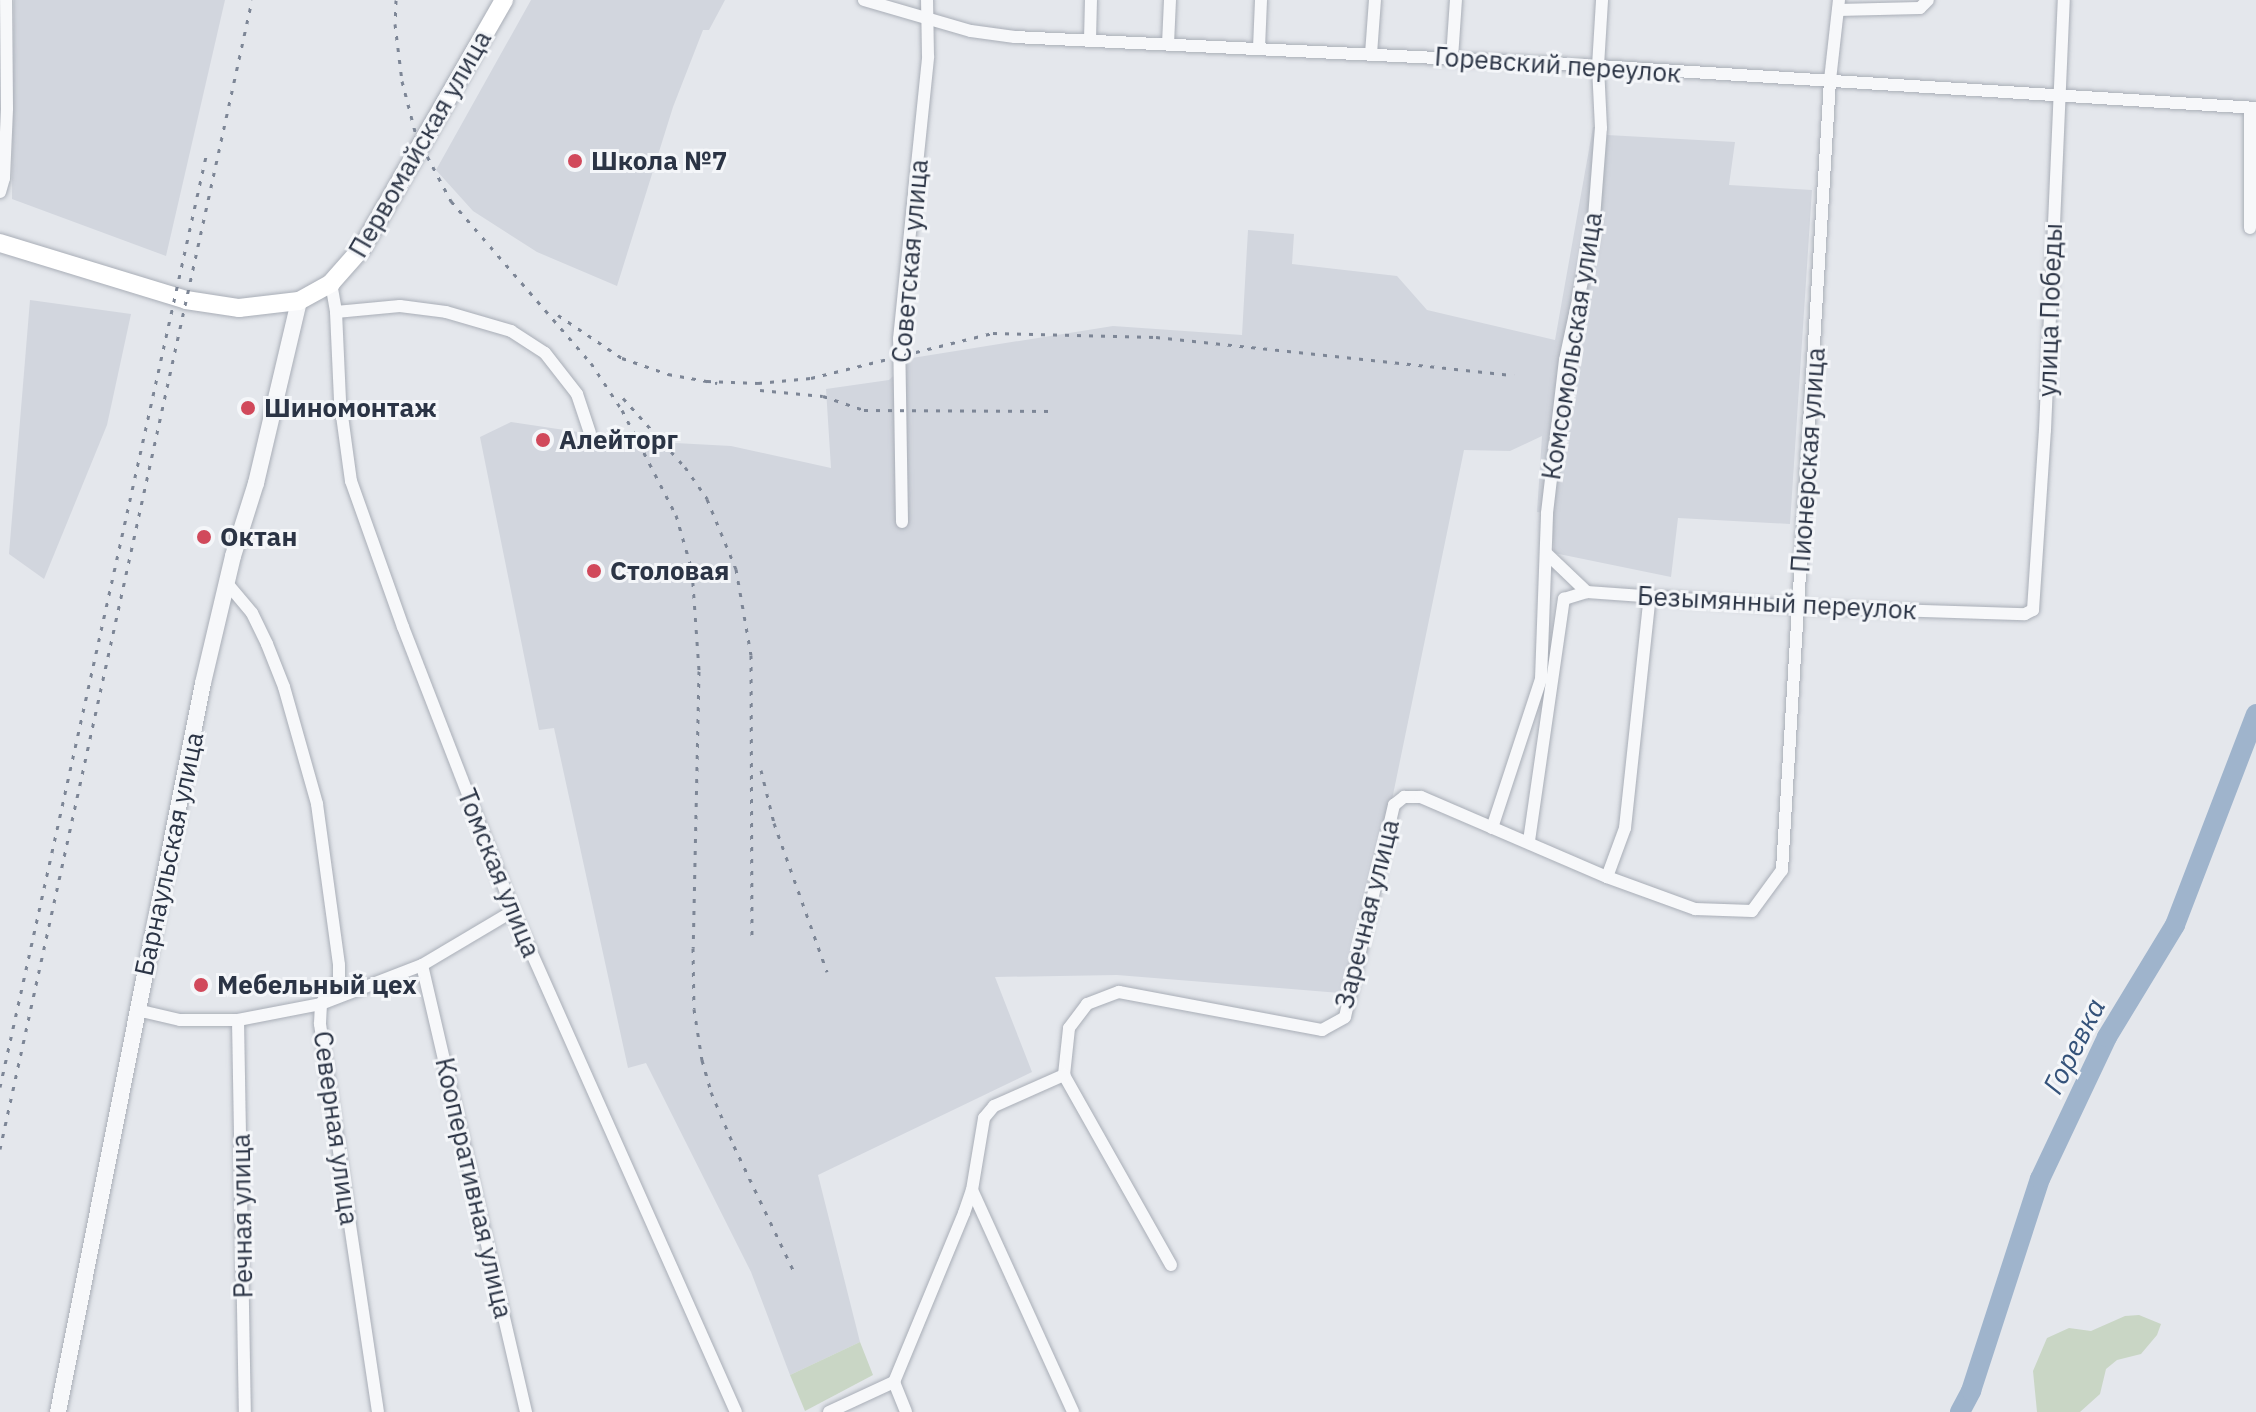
<!DOCTYPE html>
<meta charset="utf-8">
<style>
body{margin:0}
#map{position:relative;width:2256px;height:1412px;overflow:hidden;background:#e4e7ec;font-family:"IBM Plex Sans",sans-serif}
div>[style]{position:absolute}
.built>*{inset:0;background:#d2d6de}
.green>*{inset:0;background:#c9d6c5}
.river>*{height:20px;margin:-10px;padding:0 10px;transform-origin:10px;border-radius:10px;background:#9fb4cc}
.roads{filter:drop-shadow(0 0 2px #a9aeb7) drop-shadow(0 0 2px #a9aeb7)}
.minor>*{height:12px;margin:-6px;padding:0 6px;transform-origin:6px;border-radius:6px;background:#f7f8fa}
.tertiary>*{height:16px;margin:-8px;padding:0 8px;transform-origin:8px;border-radius:8px;background:#f7f8fa}
.secondary>*{height:18px;margin:-9px;padding:0 9px;transform-origin:9px;border-radius:9px;background:#fff}
.rail>*{height:3px;margin-top:-1.5px;transform-origin:0;background:repeating-linear-gradient(90deg,#7d8696 0 4px,transparent 0 12px)}
.dots>*{width:22px;height:22px;translate:-50% -50%;box-sizing:border-box;border:4px solid #f4f6f9;border-radius:50%}
span{translate:-50% -50%;white-space:nowrap;text-align:center;line-height:1.15;-webkit-text-stroke:6px #f4f6f9;paint-order:stroke}
.street-label{font-size:26px;color:#2b3445}
.poi-label{font-size:26px;color:#2b3445;font-weight:700}
.left{translate:0 -50%;text-align:left}
.water-label{font-size:28px;color:#34527a;font-style:italic}
</style>
<div id="map">
<div class="built">
<div style="clip-path:polygon(14px 0,225px 0,166px 256px,12px 199px)"></div>
<div style="clip-path:polygon(531px 0,725px 0,709px 30px,703px 30px,673px 107px,617px 286px,537px 252px,473px 211px,436px 170px)"></div>
<div style="clip-path:polygon(1593px 127px,1606px 128px,1607px 135px,1735px 142px,1729px 185px,1812px 190px,1790px 524px,1678px 518px,1671px 577px,1554px 553px,1552px 514px,1537px 512px,1542px 436px,1510px 451px,1464px 450px,1352px 994px,1117px 975px,995px 977px,1032px 1072px,818px 1175px,860px 1342px,790px 1375px,751px 1272px,646px 1063px,628px 1068px,554px 728px,539px 730px,480px 437px,511px 422px,638px 441px,731px 446px,831px 468px,826px 389px,889px 380px,912px 358px,1113px 326px,1242px 335px,1248px 230px,1294px 234px,1292px 264px,1397px 276px,1427px 310px,1555px 340px)"></div>
<div style="clip-path:polygon(30px 300px,131px 314px,107px 425px,44px 579px,9px 554px)"></div>
</div>
<div class="green">
<div style="clip-path:polygon(2139px 1315px,2161px 1324px,2157px 1335px,2141px 1354px,2117px 1360px,2106px 1369px,2100px 1394px,2080px 1412px,2037px 1412px,2033px 1371px,2047px 1338px,2069px 1328px,2091px 1331px,2125px 1316px)"></div>
<div style="clip-path:polygon(860px 1342px,873px 1375px,805px 1411px,790px 1375px)"></div>
</div>
<div class="river">
<div style="left:1960px;top:1412px;width:24px;rotate:-62deg"></div>
<div style="left:1971px;top:1391px;width:223px;rotate:-72deg"></div>
<div style="left:2040px;top:1179px;width:157px;rotate:-64.7deg"></div>
<div style="left:2107px;top:1037px;width:131px;rotate:-58.7deg"></div>
<div style="left:2175px;top:925px;width:226px;rotate:-69deg"></div>
</div>
<div class="roads">
<div class="minor">
<div style="left:864px;top:0;width:111px;rotate:16.2deg"></div>
<div style="left:971px;top:31px;width:44px;rotate:7.8deg"></div>
<div style="left:1015px;top:37px;width:584px;rotate:2.85deg"></div>
<div style="left:1598px;top:66px;width:659px;rotate:3.65deg"></div>
<div style="left:1838px;top:10px;width:82px;rotate:-1.4deg"></div>
<div style="left:1920px;top:8px;width:11px;rotate:-45deg"></div>
<div style="left:1090px;top:40px;width:40px;rotate:-88.6deg"></div>
<div style="left:1168px;top:44px;width:44px;rotate:-87.4deg"></div>
<div style="left:1259px;top:48px;width:48px;rotate:-87.6deg"></div>
<div style="left:1371px;top:54px;width:54px;rotate:-85.8deg"></div>
<div style="left:1452px;top:58px;width:58px;rotate:-86.1deg"></div>
<div style="left:2250px;top:108px;width:120px;rotate:90deg"></div>
<div style="left:0;top:192px;width:15px;rotate:-74deg"></div>
<div style="left:4px;top:178px;width:70px;rotate:-87.5deg"></div>
<div style="left:7px;top:108px;width:108px;rotate:-90.5deg"></div>
<div style="left:331px;top:283px;width:29px;rotate:80deg"></div>
<div style="left:336px;top:312px;width:64px;rotate:-5.4deg"></div>
<div style="left:400px;top:306px;width:46px;rotate:7.4deg"></div>
<div style="left:446px;top:312px;width:68px;rotate:16.3deg"></div>
<div style="left:511px;top:331px;width:40px;rotate:32.9deg"></div>
<div style="left:545px;top:353px;width:52px;rotate:52deg"></div>
<div style="left:577px;top:394px;width:41px;rotate:71.6deg"></div>
<div style="left:336px;top:312px;width:89px;rotate:87.4deg"></div>
<div style="left:340px;top:401px;width:81px;rotate:82.2deg"></div>
<div style="left:351px;top:481px;width:155px;rotate:70.4deg"></div>
<div style="left:403px;top:627px;width:305px;rotate:68.8deg"></div>
<div style="left:513px;top:911px;width:548px;rotate:66.01deg"></div>
<div style="left:902px;top:522px;width:183px;rotate:-90.9deg"></div>
<div style="left:899px;top:339px;width:284px;rotate:-84.1deg"></div>
<div style="left:928px;top:56px;width:56px;rotate:-91deg"></div>
<div style="left:1546px;top:553px;width:57px;rotate:43.6deg"></div>
<div style="left:1587px;top:592px;width:212px;rotate:4.1deg"></div>
<div style="left:1798px;top:607px;width:227px;rotate:1.8deg"></div>
<div style="left:2025px;top:614px;width:9px;rotate:-27deg"></div>
<div style="left:2033px;top:610px;width:180px;rotate:-86.2deg"></div>
<div style="left:2045px;top:430px;width:430px;rotate:-87.5deg"></div>
<div style="left:226px;top:582px;width:40px;rotate:50deg"></div>
<div style="left:252px;top:613px;width:34px;rotate:64deg"></div>
<div style="left:267px;top:644px;width:46px;rotate:68.4deg"></div>
<div style="left:284px;top:687px;width:122px;rotate:74.2deg"></div>
<div style="left:317px;top:804px;width:162px;rotate:82.2deg"></div>
<div style="left:339px;top:965px;width:14px;rotate:90deg"></div>
<div style="left:339px;top:979px;width:31px;rotate:126deg"></div>
<div style="left:321px;top:1004px;width:20px;rotate:93deg"></div>
<div style="left:320px;top:1024px;width:392px;rotate:81.5deg"></div>
<div style="left:1492px;top:828px;width:157px;rotate:-71.8deg"></div>
<div style="left:1541px;top:679px;width:166px;rotate:-87.9deg"></div>
<div style="left:1547px;top:513px;width:154px;rotate:-83.3deg"></div>
<div style="left:1565px;top:360px;width:132px;rotate:-77.8deg"></div>
<div style="left:1593px;top:231px;width:103px;rotate:-85.6deg"></div>
<div style="left:1601px;top:128px;width:62px;rotate:-92.8deg"></div>
<div style="left:1598px;top:66px;width:66px;rotate:-86.5deg"></div>
<div style="left:1529px;top:841px;width:245px;rotate:-81.8deg"></div>
<div style="left:1564px;top:599px;width:24px;rotate:-17deg"></div>
<div style="left:1607px;top:877px;width:52px;rotate:-69.8deg"></div>
<div style="left:1625px;top:828px;width:234px;rotate:-83.9deg"></div>
<div style="left:422px;top:965px;width:459px;rotate:76.9deg"></div>
<div style="left:137px;top:1010px;width:44px;rotate:13.1deg"></div>
<div style="left:180px;top:1020px;width:58px"></div>
<div style="left:238px;top:1020px;width:85px;rotate:-10.9deg"></div>
<div style="left:321px;top:1004px;width:108px;rotate:-21.1deg"></div>
<div style="left:422px;top:965px;width:106px;rotate:-30.7deg"></div>
<div style="left:238px;top:1020px;width:392px;rotate:89deg"></div>
<div style="left:972px;top:1190px;width:244px;rotate:65.5deg"></div>
<div style="left:1171px;top:1265px;width:218px;rotate:-119.4deg"></div>
<div style="left:1064px;top:1075px;width:47px;rotate:-83.9deg"></div>
<div style="left:1069px;top:1028px;width:30px;rotate:-53deg"></div>
<div style="left:1087px;top:1004px;width:34px;rotate:-21deg"></div>
<div style="left:1119px;top:992px;width:207px;rotate:10.6deg"></div>
<div style="left:1322px;top:1030px;width:26px;rotate:-29deg"></div>
<div style="left:1345px;top:1017px;width:218px;rotate:-77deg"></div>
<div style="left:1394px;top:805px;width:13px;rotate:-39deg"></div>
<div style="left:1404px;top:797px;width:17px"></div>
<div style="left:1421px;top:797px;width:202px;rotate:23.3deg"></div>
<div style="left:1607px;top:877px;width:94px;rotate:20deg"></div>
<div style="left:1695px;top:909px;width:57px;rotate:2deg"></div>
<div style="left:1752px;top:911px;width:51px;rotate:-53.8deg"></div>
<div style="left:1782px;top:870px;width:791px;rotate:-86.52deg"></div>
<div style="left:1830px;top:80px;width:81px;rotate:-83.6deg"></div>
<div style="left:894px;top:1382px;width:32px;rotate:68deg"></div>
<div style="left:829px;top:1412px;width:72px;rotate:-24.8deg"></div>
<div style="left:894px;top:1382px;width:183px;rotate:-67.5deg"></div>
<div style="left:964px;top:1213px;width:24px;rotate:-71deg"></div>
<div style="left:972px;top:1190px;width:73px;rotate:-80.5deg"></div>
<div style="left:984px;top:1118px;width:16px;rotate:-50deg"></div>
<div style="left:994px;top:1106px;width:77px;rotate:-23.9deg"></div>
</div>
<div class="tertiary">
<div style="left:58px;top:1412px;width:743px;rotate:-78.75deg"></div>
<div style="left:203px;top:683px;width:130px;rotate:-76.7deg"></div>
<div style="left:233px;top:556px;width:77px;rotate:-72.5deg"></div>
<div style="left:256px;top:483px;width:187px;rotate:-76.7deg"></div>
</div>
<div class="secondary">
<div style="left:0;top:243px;width:195px;rotate:17deg"></div>
<div style="left:186px;top:300px;width:54px;rotate:8.6deg"></div>
<div style="left:239px;top:308px;width:60px;rotate:-6.7deg"></div>
<div style="left:299px;top:301px;width:37px;rotate:-29deg"></div>
<div style="left:331px;top:283px;width:47px;rotate:-48.5deg"></div>
<div style="left:362px;top:248px;width:286px;rotate:-60.2deg"></div>
</div>
</div>
<div class="rail">
<div style="left:396px;top:0;width:24px;rotate:92deg"></div>
<div style="left:395px;top:24px;width:57px;rotate:83deg"></div>
<div style="left:402px;top:81px;width:56px;rotate:75.5deg"></div>
<div style="left:416px;top:135px;width:75px;rotate:62.1deg"></div>
<div style="left:451px;top:201px;width:214px;rotate:49.2deg"></div>
<div style="left:591px;top:363px;width:56px;rotate:56.6deg"></div>
<div style="left:622px;top:410px;width:118px;rotate:62.8deg"></div>
<div style="left:676px;top:515px;width:57px;rotate:73.8deg"></div>
<div style="left:692px;top:570px;width:101px;rotate:86deg"></div>
<div style="left:699px;top:671px;width:277px;rotate:91.2deg"></div>
<div style="left:693px;top:948px;width:61px;rotate:89.1deg"></div>
<div style="left:694px;top:1009px;width:52px;rotate:81.1deg"></div>
<div style="left:702px;top:1060px;width:33px;rotate:74deg"></div>
<div style="left:711px;top:1092px;width:59px;rotate:66.9deg"></div>
<div style="left:734px;top:1146px;width:142px;rotate:64.5deg"></div>
<div style="left:558px;top:315px;width:77px;rotate:33.9deg"></div>
<div style="left:622px;top:358px;width:49px;rotate:19.2deg"></div>
<div style="left:668px;top:374px;width:50px;rotate:10.4deg"></div>
<div style="left:707px;top:381px;width:51px;rotate:2.2deg"></div>
<div style="left:758px;top:383px;width:53px;rotate:-5.4deg"></div>
<div style="left:811px;top:378px;width:187px;rotate:-13.9deg"></div>
<div style="left:993px;top:333px;width:163px;rotate:1.4deg"></div>
<div style="left:1156px;top:337px;width:360px;rotate:6.1deg"></div>
<div style="left:760px;top:390px;width:63px;rotate:5.4deg"></div>
<div style="left:823px;top:396px;width:43px;rotate:18.9deg"></div>
<div style="left:864px;top:410px;width:191px;rotate:0.3deg"></div>
<div style="left:623px;top:398px;width:93px;rotate:48.1deg"></div>
<div style="left:685px;top:467px;width:39px;rotate:55deg"></div>
<div style="left:707px;top:499px;width:76px;rotate:67.5deg"></div>
<div style="left:736px;top:569px;width:87px;rotate:80.1deg"></div>
<div style="left:751px;top:655px;width:283px;rotate:89.8deg"></div>
<div style="left:761px;top:770px;width:55px;rotate:76.2deg"></div>
<div style="left:774px;top:823px;width:158px;rotate:70.4deg"></div>
<div style="left:0;top:1087px;width:954px;rotate:-77.52deg"></div>
<div style="left:0;top:1149px;width:1176px;rotate:-77.63deg"></div>
</div>
<div class="dots">
<div style="left:575px;top:161px;background:#d1495b"></div>
<div style="left:248px;top:408px;background:#d1495b"></div>
<div style="left:543px;top:440px;background:#d1495b"></div>
<div style="left:204px;top:537px;background:#d1495b"></div>
<div style="left:594px;top:571px;background:#d1495b"></div>
<div style="left:201px;top:985px;background:#d1495b"></div>
</div>
<div class="street-label">
<span style="left:1558px;top:65px;rotate:4deg">Горевский переулок</span>
<span style="left:420px;top:144px;rotate:-60deg">Первомайская улица</span>
<span style="left:910px;top:261px;rotate:-85deg">Советская улица</span>
<span style="left:2050px;top:310px;rotate:-88deg">улица Победы</span>
<span style="left:1572px;top:346px;rotate:-81deg">Комсомольская улица</span>
<span style="left:1808px;top:460px;rotate:-86deg">Пионерская улица</span>
<span style="left:1777px;top:603px;rotate:3deg">Безымянный переулок</span>
<span style="left:169px;top:854px;rotate:-78deg">Барнаульская улица</span>
<span style="left:499px;top:873px;rotate:68deg">Томская улица</span>
<span style="left:1367px;top:914px;rotate:-76deg">Заречная улица</span>
<span style="left:336px;top:1128px;rotate:82deg">Северная улица</span>
<span style="left:474px;top:1188px;rotate:77deg">Кооперативная улица</span>
<span style="left:242px;top:1216px;rotate:-91deg">Речная улица</span>
</div>
<div class="poi-label">
<span class="left" style="left:591px;top:161px">Школа №7</span>
<span class="left" style="left:264px;top:408px">Шиномонтаж</span>
<span class="left" style="left:559px;top:440px">Алейторг</span>
<span class="left" style="left:220px;top:537px">Октан</span>
<span class="left" style="left:610px;top:571px">Столовая</span>
<span class="left" style="left:217px;top:985px">Мебельный цех</span>
</div>
<div class="water-label">
<span style="left:2074px;top:1046px;rotate:-63deg">Горевка</span>
</div>
</div>
